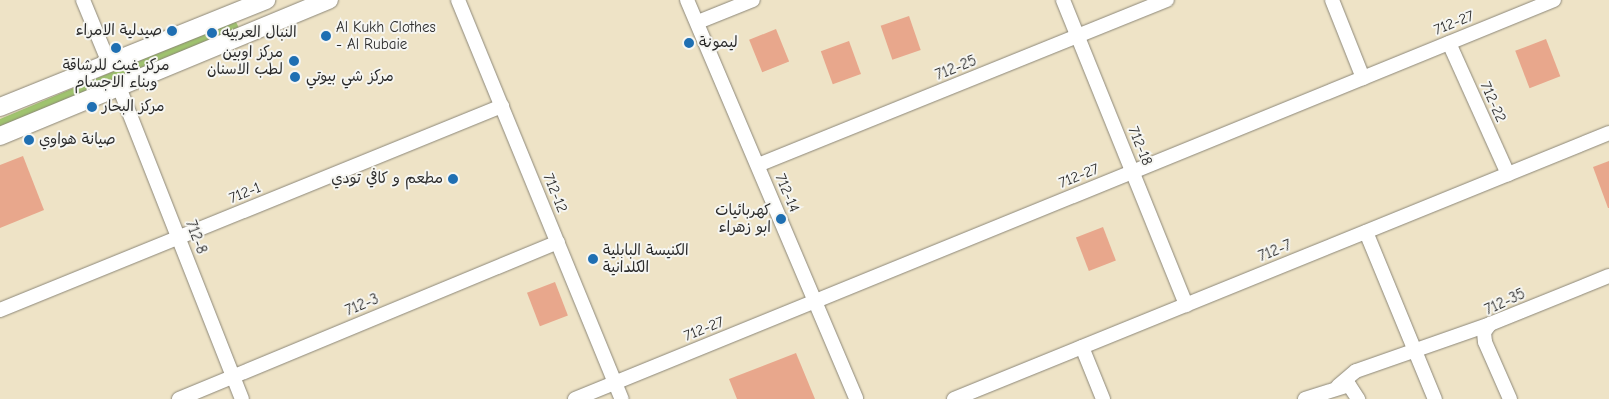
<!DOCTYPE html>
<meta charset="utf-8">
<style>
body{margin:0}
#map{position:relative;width:1609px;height:399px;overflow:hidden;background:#eee3c6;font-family:"Comic Neue","Playpen Sans Arabic",sans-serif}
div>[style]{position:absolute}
.green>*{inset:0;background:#a0c46f}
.building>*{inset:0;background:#e8a78c;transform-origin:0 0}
.roads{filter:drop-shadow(0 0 1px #8c8778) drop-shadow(0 0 1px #8c8778)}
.minor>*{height:14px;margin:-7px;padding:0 7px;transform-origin:7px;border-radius:7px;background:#fff}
.tertiary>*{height:18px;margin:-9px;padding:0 9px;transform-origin:9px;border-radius:9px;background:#fff}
.dots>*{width:14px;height:14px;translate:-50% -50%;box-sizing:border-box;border:2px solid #f6f6f2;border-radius:50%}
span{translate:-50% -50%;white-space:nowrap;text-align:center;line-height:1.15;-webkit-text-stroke:4px #f6f6f2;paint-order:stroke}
.street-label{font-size:15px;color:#2b2b2b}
.poi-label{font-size:15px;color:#2b2b2b}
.left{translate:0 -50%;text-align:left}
.right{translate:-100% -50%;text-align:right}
</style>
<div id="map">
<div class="green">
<div style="clip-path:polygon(235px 20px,240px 30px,0 127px,0 119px)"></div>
</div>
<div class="building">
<div style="left:909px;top:16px;width:36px;height:30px;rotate:71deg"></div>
<div style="left:776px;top:29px;width:35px;height:29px;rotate:68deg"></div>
<div style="left:1546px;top:39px;width:40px;height:33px;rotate:69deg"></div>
<div style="left:849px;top:41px;width:35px;height:30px;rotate:70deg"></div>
<div style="clip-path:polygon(23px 156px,44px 210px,0 228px,0 165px)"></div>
<div style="clip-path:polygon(1609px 161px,1609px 208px,1608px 208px,1593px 167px)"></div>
<div style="left:1103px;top:227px;width:36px;height:29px;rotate:69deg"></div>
<div style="left:555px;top:282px;width:36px;height:30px;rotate:69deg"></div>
<div style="clip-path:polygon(796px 353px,815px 399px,737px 399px,729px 379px)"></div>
</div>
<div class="roads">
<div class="minor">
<div style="left:83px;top:0;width:68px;rotate:67.6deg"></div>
<div style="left:458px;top:0;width:431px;rotate:67.7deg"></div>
<div style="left:687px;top:0;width:433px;rotate:67deg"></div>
<div style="left:1063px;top:0;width:329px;rotate:68deg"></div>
<div style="left:1332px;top:0;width:84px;rotate:68.3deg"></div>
<div style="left:698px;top:22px;width:59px;rotate:-21.8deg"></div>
<div style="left:1449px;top:43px;width:144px;rotate:65.8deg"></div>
<div style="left:119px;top:87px;width:335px;rotate:68.5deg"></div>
<div style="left:758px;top:165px;width:441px;rotate:-22deg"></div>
<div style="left:1366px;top:232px;width:181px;rotate:67.6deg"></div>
<div style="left:0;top:310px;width:542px;rotate:-22.12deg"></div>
<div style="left:1082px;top:347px;width:56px;rotate:68deg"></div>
<div style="left:1338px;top:386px;width:23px;rotate:-40deg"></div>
<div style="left:1356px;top:371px;width:142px;rotate:-19.3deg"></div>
<div style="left:179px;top:399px;width:410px;rotate:-22.5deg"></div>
<div style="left:575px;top:399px;width:1057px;rotate:-22.17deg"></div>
<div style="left:954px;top:399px;width:707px;rotate:-22.1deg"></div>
<div style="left:1305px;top:399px;width:46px;rotate:-17.7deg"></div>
<div style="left:1349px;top:385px;width:17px;rotate:57deg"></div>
<div style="left:1510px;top:399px;width:62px;rotate:-113.7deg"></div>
<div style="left:1485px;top:342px;width:10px;rotate:-96deg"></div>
<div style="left:1484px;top:332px;width:10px;rotate:-53deg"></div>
<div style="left:1490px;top:324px;width:128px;rotate:-22deg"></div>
</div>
<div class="tertiary">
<div style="left:0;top:107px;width:287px;rotate:-21.9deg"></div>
<div style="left:0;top:136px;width:356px;rotate:-22.5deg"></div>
</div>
</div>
<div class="dots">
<div style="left:172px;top:31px;background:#1f6fb2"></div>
<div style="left:212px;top:33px;background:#1f6fb2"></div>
<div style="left:326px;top:36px;background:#1f6fb2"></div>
<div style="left:689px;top:43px;background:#1f6fb2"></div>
<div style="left:116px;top:48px;background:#1f6fb2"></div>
<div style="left:294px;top:61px;background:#1f6fb2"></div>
<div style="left:295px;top:77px;background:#1f6fb2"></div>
<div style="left:92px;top:107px;background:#1f6fb2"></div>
<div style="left:29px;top:140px;background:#1f6fb2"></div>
<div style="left:453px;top:179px;background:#1f6fb2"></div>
<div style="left:781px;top:219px;background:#1f6fb2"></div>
<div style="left:593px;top:259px;background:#1f6fb2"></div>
</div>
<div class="street-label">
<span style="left:1454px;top:23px;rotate:-22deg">712-27</span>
<span style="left:956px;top:68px;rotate:-22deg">712-25</span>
<span style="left:1493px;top:102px;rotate:66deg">712-22</span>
<span style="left:1140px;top:146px;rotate:68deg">712-18</span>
<span style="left:1079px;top:176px;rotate:-22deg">712-27</span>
<span style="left:245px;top:193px;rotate:-22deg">712-1</span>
<span style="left:555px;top:193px;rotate:68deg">712-12</span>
<span style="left:787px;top:193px;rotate:67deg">712-14</span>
<span style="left:196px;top:237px;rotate:69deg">712-8</span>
<span style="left:1275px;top:251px;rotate:-22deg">712-7</span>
<span style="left:1505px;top:302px;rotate:-25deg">712-35</span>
<span style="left:362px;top:305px;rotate:-23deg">712-3</span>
<span style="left:704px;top:329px;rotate:-22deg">712-27</span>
</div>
<div class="poi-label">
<span class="left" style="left:336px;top:36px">Al Kukh Clothes<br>- Al Rubaie</span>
<span class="right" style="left:162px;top:31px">صيدلية الامراء</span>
<span class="left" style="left:222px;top:33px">النبال العربيه</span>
<span class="left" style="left:699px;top:43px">ليمونة</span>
<span class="right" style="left:283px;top:61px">مركز اوبين<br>لطب الاسنان</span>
<span style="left:116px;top:74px">مركز غيث للرشاقة<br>وبناء الاجسام</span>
<span class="left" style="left:306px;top:77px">مركز شي بيوتي</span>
<span class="left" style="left:102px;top:107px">مركز البحار</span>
<span class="left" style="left:39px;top:140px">صيانة هواوي</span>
<span class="right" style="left:443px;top:179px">مطعم و كافي تودي</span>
<span class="right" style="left:771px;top:219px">كهربائيات<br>ابو زهراء</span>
<span class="left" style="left:603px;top:259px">الكنيسة البابلية<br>الكلدانية</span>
</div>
</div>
